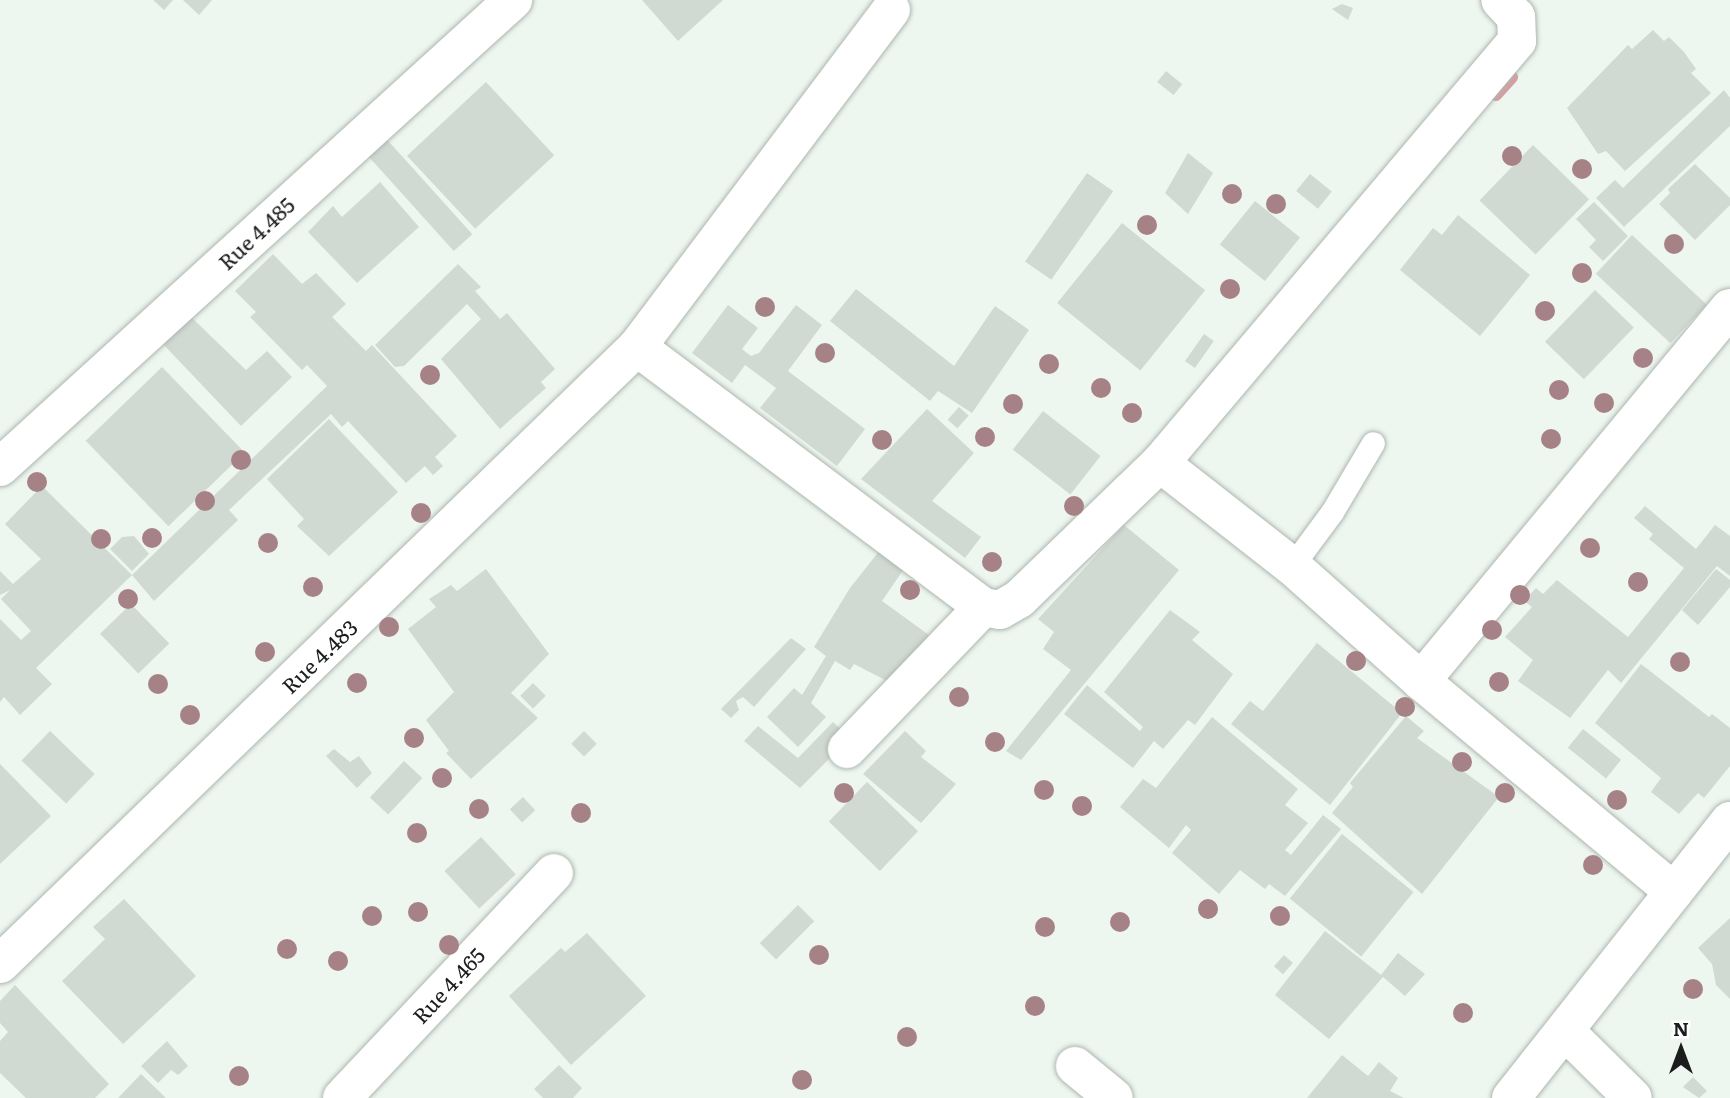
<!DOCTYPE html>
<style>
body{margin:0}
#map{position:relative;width:1730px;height:1098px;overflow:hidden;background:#edf6ef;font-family:Literata,serif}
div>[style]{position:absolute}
.stream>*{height:12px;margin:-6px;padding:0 6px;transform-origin:6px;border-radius:6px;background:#d99ca1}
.building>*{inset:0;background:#d1d9d3;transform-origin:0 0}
.roads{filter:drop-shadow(0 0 2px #adb6af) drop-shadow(0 0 2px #adb6af)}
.service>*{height:23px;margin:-11.5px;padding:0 11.5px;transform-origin:11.5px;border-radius:11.5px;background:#fff}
.minor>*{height:38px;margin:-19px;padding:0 19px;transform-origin:19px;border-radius:19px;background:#fff}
.trees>*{width:20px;height:20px;margin:-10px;border-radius:50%;background:#a68286}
span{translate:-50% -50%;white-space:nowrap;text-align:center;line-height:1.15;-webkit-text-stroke:5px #fff;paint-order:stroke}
.street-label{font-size:21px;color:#1a1d1b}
.north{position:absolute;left:1646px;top:1014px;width:70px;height:70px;-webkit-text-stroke:5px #fff;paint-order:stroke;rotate:0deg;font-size:19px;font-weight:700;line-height:28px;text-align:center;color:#1a1d1b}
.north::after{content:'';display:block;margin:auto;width:24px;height:32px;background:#1a1d1b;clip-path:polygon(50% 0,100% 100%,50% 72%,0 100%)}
</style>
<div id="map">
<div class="stream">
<div style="left:1496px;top:95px;width:24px;rotate:-48deg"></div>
</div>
<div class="building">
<div style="clip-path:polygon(153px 0,173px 0,164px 10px)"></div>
<div style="clip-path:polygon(183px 0,212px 0,199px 15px)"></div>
<div style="clip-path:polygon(642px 0,723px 0,678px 41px)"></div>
<div style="clip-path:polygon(1342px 4px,1353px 8px,1348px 20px,1332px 9px)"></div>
<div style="clip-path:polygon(1653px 30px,1664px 41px,1669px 37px,1684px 52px,1696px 69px,1691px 73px,1711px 93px,1625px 171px,1606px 151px,1598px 154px,1567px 108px,1628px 45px,1632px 49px)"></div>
<div style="left:1166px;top:71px;width:21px;height:14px;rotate:39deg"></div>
<div style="left:486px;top:82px;width:100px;height:108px;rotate:47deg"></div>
<div style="clip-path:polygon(1724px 90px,1730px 98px,1730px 126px,1624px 227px,1596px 198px,1615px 180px,1623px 188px)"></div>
<div style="left:382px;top:134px;width:135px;height:25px;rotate:48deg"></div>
<div style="left:1533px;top:145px;width:78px;height:77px;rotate:44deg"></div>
<div style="clip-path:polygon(1188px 153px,1213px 173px,1188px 214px,1165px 193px)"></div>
<div style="clip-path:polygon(1695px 164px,1730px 198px,1730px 205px,1695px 240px,1659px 204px,1670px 193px,1668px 189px)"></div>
<div style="left:1087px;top:173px;width:32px;height:108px;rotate:35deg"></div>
<div style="left:1310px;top:174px;width:28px;height:22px;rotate:39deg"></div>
<div style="clip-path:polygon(380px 182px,419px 227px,357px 283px,308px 232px,333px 206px,342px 217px)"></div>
<div style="left:1255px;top:201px;width:58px;height:56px;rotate:39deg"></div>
<div style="clip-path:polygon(1594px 202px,1628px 236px,1603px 261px,1589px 247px,1596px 240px,1576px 219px)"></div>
<div style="clip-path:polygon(1458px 215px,1530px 275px,1480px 336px,1400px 270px,1433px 228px,1442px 235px)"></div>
<div style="left:1122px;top:223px;width:107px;height:103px;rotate:39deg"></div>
<div style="left:1632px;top:235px;width:102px;height:53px;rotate:43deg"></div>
<div style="clip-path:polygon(273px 254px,302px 284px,316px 273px,346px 304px,332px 317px,366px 351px,372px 345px,457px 436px,435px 457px,443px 466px,433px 475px,425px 466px,406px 483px,348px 421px,342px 427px,331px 414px,229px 510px,238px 520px,154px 601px,132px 575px,327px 386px,307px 365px,302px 370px,250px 317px,256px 312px,235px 291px)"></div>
<div style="clip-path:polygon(458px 264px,481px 287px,475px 291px,500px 319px,507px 313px,555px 369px,541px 382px,546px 388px,500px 429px,441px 359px,481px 319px,467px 304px,404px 366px,395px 367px,375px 345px)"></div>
<div style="clip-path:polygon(856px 289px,954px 366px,995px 306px,1029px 330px,972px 413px,938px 391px,930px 401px,830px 321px)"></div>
<div style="left:1595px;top:290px;width:54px;height:72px;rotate:44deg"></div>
<div style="clip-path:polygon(728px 305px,758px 328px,742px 349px,751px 356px,759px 353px,796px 305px,822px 325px,788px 371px,865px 429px,837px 466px,760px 408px,776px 388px,745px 365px,732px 383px,692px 353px)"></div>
<div style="clip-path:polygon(190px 316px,246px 370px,267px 351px,292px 377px,241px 426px,162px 343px)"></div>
<div style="left:1204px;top:334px;width:12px;height:33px;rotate:35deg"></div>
<div style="left:162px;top:367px;width:119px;height:106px;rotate:46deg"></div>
<div style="left:959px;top:407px;width:13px;height:17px;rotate:42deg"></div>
<div style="clip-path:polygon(927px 409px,974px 453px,932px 501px,981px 537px,965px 558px,861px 479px)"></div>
<div style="left:1043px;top:411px;width:73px;height:49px;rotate:38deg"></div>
<div style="clip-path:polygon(329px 419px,398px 492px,329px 556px,297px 526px,304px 519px,267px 479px)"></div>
<div style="clip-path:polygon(42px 486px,132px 575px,36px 668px,52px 684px,20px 715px,4px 697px,0 702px,0 619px,21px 640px,31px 631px,1px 599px,10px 590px,0 595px,0 571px,13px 584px,41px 559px,5px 524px)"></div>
<div style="clip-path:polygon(1645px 506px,1696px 549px,1715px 525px,1730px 536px,1730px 576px,1717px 566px,1621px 683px,1608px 670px,1570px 718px,1518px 681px,1533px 660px,1505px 637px,1532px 607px,1524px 601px,1536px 588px,1543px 594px,1557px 580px,1628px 637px,1684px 568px,1649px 539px,1653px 534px,1634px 518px)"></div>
<div style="clip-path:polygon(1124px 525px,1179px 570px,1021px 760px,1006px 751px,1071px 670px,1043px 649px,1054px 632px,1038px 619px)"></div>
<div style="clip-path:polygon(134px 536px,149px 554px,132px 571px,110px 549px,122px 537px)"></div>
<div style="clip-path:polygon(884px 545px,908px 563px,882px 601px,929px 635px,897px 686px,854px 664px,850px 670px,835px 661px,811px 703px,826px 717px,798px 747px,767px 717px,794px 688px,802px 695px,826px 656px,814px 647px,850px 588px)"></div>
<div style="clip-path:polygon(486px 569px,549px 654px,511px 693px,538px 718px,471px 779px,446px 753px,449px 751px,426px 720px,454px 692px,408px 629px,436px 607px,429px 599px,451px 585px,457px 591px)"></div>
<div style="clip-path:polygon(1716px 569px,1730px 580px,1730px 587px,1698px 625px,1682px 610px)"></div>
<div style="left:131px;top:604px;width:55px;height:43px;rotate:46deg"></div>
<div style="clip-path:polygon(1170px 610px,1200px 632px,1192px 640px,1233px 674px,1195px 725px,1188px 720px,1163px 749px,1154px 741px,1133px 768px,1064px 714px,1087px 685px,1140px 731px,1143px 727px,1104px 692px)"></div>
<div style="clip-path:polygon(791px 638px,806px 649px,754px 707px,743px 697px,736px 701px,739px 710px,731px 718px,721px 709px)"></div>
<div style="clip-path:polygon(1317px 643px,1402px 713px,1330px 805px,1231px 724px,1250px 701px,1263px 711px)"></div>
<div style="clip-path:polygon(1641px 664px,1709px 717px,1712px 714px,1730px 728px,1730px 766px,1704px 798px,1698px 793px,1679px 814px,1651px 792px,1661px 778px,1595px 723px)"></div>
<div style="left:533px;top:683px;width:18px;height:18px;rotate:45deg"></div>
<div style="clip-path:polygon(1406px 716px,1424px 731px,1417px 738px,1499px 797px,1422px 894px,1332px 813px,1353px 787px,1350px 783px)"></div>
<div style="clip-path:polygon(1212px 717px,1298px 789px,1285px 805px,1308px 823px,1285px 850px,1291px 855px,1323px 815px,1341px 829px,1285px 896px,1269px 884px,1265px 889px,1240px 870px,1219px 894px,1172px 853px,1191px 830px,1186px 825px,1169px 848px,1120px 807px,1143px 779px,1156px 788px)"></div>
<div style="clip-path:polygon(833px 722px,850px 738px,800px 788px,744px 741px,758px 726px,798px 758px)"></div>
<div style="left:1583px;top:729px;width:49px;height:24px;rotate:39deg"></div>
<div style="left:50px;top:731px;width:62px;height:41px;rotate:44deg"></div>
<div style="left:584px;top:731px;width:18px;height:18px;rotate:45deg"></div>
<div style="clip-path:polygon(905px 731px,926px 751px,921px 757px,956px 784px,921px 823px,863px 774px)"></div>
<div style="clip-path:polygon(334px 749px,350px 762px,359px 756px,372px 773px,357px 788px,326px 756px)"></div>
<div style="left:404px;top:761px;width:25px;height:50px;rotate:43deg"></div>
<div style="clip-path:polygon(0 764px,51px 816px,0 864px)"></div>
<div style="left:867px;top:782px;width:71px;height:55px;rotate:44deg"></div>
<div style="left:523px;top:797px;width:18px;height:18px;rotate:47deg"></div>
<div style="left:1342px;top:834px;width:92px;height:83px;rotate:39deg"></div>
<div style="left:481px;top:837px;width:51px;height:50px;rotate:47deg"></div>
<div style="clip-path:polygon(124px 899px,196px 976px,123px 1044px,62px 981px,105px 939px,93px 927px)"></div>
<div style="left:798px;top:905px;width:23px;height:54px;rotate:45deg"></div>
<div style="clip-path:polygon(1730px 918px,1730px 999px,1716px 985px,1712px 964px,1698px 948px)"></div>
<div style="clip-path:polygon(1325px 931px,1381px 975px,1398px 953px,1425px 974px,1405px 996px,1383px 977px,1329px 1039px,1275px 995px)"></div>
<div style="clip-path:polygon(587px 933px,646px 996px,571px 1065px,509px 996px,561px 948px,565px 952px)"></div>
<div style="left:1284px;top:955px;width:12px;height:15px;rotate:42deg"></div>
<div style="clip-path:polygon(15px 985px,109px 1084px,95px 1098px,26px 1098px,0 1073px,0 1041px,8px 1032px,0 1023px,0 1001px)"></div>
<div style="clip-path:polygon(167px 1041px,188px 1066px,178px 1075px,171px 1070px,158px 1083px,141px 1066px)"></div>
<div style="clip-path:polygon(1342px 1055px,1368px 1076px,1379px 1062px,1398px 1078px,1390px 1091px,1404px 1098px,1307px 1098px)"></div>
<div style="clip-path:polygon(559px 1065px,582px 1088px,573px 1098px,543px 1098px,534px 1089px)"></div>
<div style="clip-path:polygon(141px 1074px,166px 1098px,118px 1098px)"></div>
<div style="clip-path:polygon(1693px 1077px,1707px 1091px,1699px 1098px,1683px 1087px)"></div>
</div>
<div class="roads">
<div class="service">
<div style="left:1292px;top:566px;width:67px;rotate:-53.5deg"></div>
<div style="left:1332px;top:512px;width:80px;rotate:-59.3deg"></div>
</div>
<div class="minor">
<div style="left:637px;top:347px;width:433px;rotate:36.9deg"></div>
<div style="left:983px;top:607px;width:17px;rotate:10deg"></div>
<div style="left:1000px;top:610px;width:22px;rotate:-30deg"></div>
<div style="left:1019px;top:599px;width:196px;rotate:-44deg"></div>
<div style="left:1160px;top:463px;width:553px;rotate:-49.77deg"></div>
<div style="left:1517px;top:41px;width:24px;rotate:-92deg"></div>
<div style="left:1516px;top:17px;width:23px;rotate:-133deg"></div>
<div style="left:1160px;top:463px;width:167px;rotate:38deg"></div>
<div style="left:1292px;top:566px;width:173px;rotate:41.7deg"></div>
<div style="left:1421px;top:681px;width:329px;rotate:39.8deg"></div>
<div style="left:0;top:467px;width:694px;rotate:-42.31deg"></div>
<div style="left:1421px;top:681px;width:484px;rotate:-50.4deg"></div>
<div style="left:847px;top:749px;width:197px;rotate:-46.2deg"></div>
<div style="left:0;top:964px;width:887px;rotate:-44.09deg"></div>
<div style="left:637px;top:347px;width:422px;rotate:-53deg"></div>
<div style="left:1565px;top:1031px;width:95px;rotate:44.6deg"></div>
<div style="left:1075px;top:1066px;width:50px;rotate:39.4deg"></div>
<div style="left:342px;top:1098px;width:309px;rotate:-46.7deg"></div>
<div style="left:1511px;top:1098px;width:353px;rotate:-51.7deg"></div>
</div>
</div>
<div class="trees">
<div style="left:1512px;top:156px"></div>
<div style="left:1582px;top:169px"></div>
<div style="left:1232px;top:194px"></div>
<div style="left:1276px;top:204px"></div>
<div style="left:1147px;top:225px"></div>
<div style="left:1674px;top:244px"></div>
<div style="left:1582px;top:273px"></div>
<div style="left:1230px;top:289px"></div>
<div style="left:765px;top:307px"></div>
<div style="left:1545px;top:311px"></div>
<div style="left:825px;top:353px"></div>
<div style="left:1643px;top:358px"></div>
<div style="left:1049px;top:364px"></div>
<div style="left:430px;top:375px"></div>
<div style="left:1101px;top:388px"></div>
<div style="left:1559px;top:390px"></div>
<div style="left:1604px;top:403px"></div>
<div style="left:1013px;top:404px"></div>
<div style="left:1132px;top:413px"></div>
<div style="left:985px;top:437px"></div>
<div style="left:1551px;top:439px"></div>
<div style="left:882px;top:440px"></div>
<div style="left:241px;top:460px"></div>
<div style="left:37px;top:482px"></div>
<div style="left:205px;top:501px"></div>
<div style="left:1074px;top:506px"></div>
<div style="left:421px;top:513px"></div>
<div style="left:152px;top:538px"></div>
<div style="left:101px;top:539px"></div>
<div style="left:268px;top:543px"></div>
<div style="left:1590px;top:548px"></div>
<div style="left:992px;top:562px"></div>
<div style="left:1638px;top:582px"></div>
<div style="left:313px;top:587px"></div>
<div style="left:910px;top:590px"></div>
<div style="left:1520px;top:595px"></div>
<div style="left:128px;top:599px"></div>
<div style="left:389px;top:627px"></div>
<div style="left:1492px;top:630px"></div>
<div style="left:265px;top:652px"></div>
<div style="left:1356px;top:661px"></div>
<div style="left:1680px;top:662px"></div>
<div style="left:1499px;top:682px"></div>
<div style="left:357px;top:683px"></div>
<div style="left:158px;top:684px"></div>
<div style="left:959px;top:697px"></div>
<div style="left:1405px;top:707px"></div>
<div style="left:190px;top:715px"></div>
<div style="left:414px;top:738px"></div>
<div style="left:995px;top:742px"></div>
<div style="left:1462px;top:762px"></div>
<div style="left:442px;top:778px"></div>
<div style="left:1044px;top:790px"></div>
<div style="left:844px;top:793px"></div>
<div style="left:1505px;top:793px"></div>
<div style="left:1617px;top:800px"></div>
<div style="left:1082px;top:806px"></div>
<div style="left:479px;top:809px"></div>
<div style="left:581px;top:813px"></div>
<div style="left:417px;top:833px"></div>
<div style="left:1593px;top:865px"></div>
<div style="left:1208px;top:909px"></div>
<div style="left:418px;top:912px"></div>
<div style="left:372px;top:916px"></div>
<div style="left:1280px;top:916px"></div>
<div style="left:1120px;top:922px"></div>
<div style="left:1045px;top:927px"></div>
<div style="left:449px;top:945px"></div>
<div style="left:287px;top:949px"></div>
<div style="left:819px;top:955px"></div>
<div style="left:338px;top:961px"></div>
<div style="left:1693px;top:989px"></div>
<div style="left:1035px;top:1006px"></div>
<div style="left:1463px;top:1013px"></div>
<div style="left:907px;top:1037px"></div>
<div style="left:239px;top:1076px"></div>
<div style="left:802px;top:1080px"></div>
</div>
<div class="street-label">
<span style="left:256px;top:233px;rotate:-43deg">Rue 4.485</span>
<span style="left:319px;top:656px;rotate:-44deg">Rue 4.483</span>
<span style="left:448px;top:985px;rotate:-47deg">Rue 4.465</span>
</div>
<div class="north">N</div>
</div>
